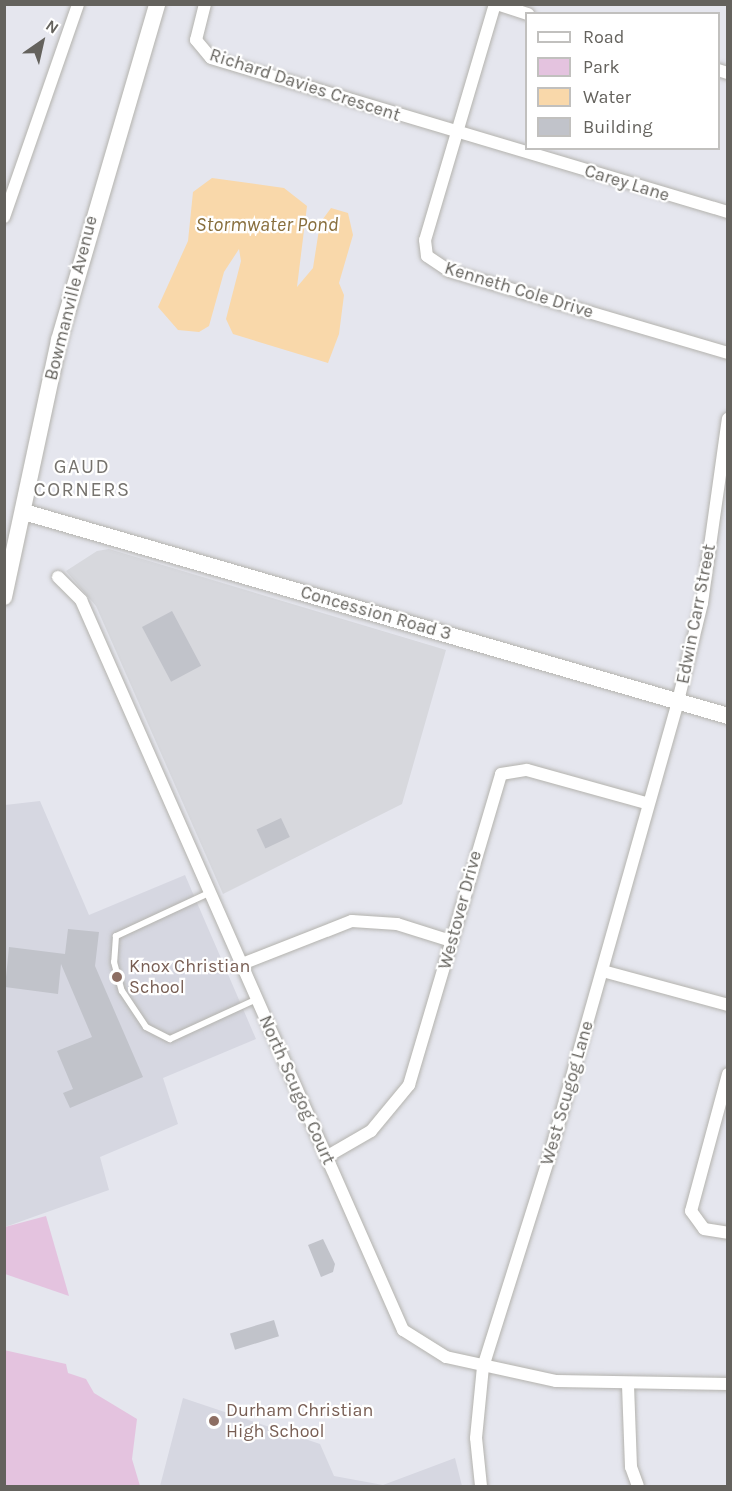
<!DOCTYPE html>
<style>
body{margin:0}
#map{position:relative;width:732px;height:1491px;overflow:hidden;background:#e5e6ee;font-family:Karla,sans-serif}
div>[style]{position:absolute}
.industrial>*{inset:0;background:#d7d8dd}
.education>*{inset:0;background:#d6d7e1}
.green>*{inset:0;background:#e4c3df}
.water>*{inset:0;background:#f9d8aa}
.building>*{inset:0;background:#c1c3ca;transform-origin:0 0}
.roads{filter:drop-shadow(0 0 2px #b4b3ae) drop-shadow(0 0 2px #b4b3ae)}
.lane>*{height:6px;margin:-3px;padding:0 3px;transform-origin:3px;border-radius:3px;background:#fff}
.street>*{height:12px;margin:-6px;padding:0 6px;transform-origin:6px;border-radius:6px;background:#fff}
.secondary>*{height:16px;margin:-8px;padding:0 8px;transform-origin:8px;border-radius:8px;background:#fff}
.dots>*{width:16px;height:16px;translate:-50% -50%;box-sizing:border-box;border:3px solid #fff;border-radius:50%}
span{translate:-50% -50%;white-space:nowrap;text-align:center;line-height:1.15;-webkit-text-stroke:4.5px #fff;paint-order:stroke}
.street-label{font-size:18px;color:#64625d}
.education-label{font-size:18px;color:#785e54}
.left{translate:0 -50%;text-align:left}
.water-label{font-size:20px;color:#886e3c;font-style:italic}
.neighbourhood-label{font-size:20px;color:#76736e;letter-spacing:1.5px}
.frame{position:absolute;inset:0;border:6px solid #64625d;pointer-events:none}
.legend{position:absolute;left:525px;top:12px;width:195px;height:138px;box-sizing:border-box;background:#fff;border:2px solid #c1c0be;margin:0;padding:8px 10px;list-style:none;font-size:18px;color:#64625d}
.legend li{display:flex;align-items:center;gap:12px;height:30px}
.legend b{width:30px;border:2px solid #c1c0be}
.north{position:absolute;left:12px;top:12px;width:60px;height:60px;-webkit-text-stroke:4px #fff;paint-order:stroke;rotate:34deg;font-size:16px;font-weight:700;line-height:24px;text-align:center;color:#64625d}
.north::after{content:'';display:block;margin:auto;width:21px;height:27px;background:#64625d;clip-path:polygon(50% 0,100% 100%,50% 72%,0 100%)}
</style>
<div id="map">
<div class="industrial">
<div style="clip-path:polygon(109px 549px,446px 650px,402px 804px,223px 894px,96px 606px,66px 571px,97px 551px)"></div>
</div>
<div class="education">
<div style="clip-path:polygon(40px 801px,89px 915px,185px 875px,256px 1039px,163px 1078px,178px 1124px,100px 1157px,109px 1190px,5px 1227px,5px 805px)"></div>
<div style="clip-path:polygon(183px 1398px,320px 1444px,334px 1476px,383px 1485px,455px 1458px,462px 1486px,160px 1486px)"></div>
</div>
<div class="green">
<div style="clip-path:polygon(46px 1216px,69px 1296px,5px 1274px,5px 1227px)"></div>
<div style="clip-path:polygon(4px 1350px,66px 1364px,68px 1373px,86px 1379px,94px 1393px,137px 1419px,132px 1459px,140px 1486px,5px 1486px)"></div>
</div>
<div class="water">
<div style="clip-path:polygon(212px 178px,284px 188px,307px 206px,297px 287px,313px 268px,320px 223px,331px 208px,348px 213px,353px 235px,339px 283px,344px 295px,339px 334px,328px 363px,233px 334px,226px 319px,241px 261px,239px 249px,224px 272px,209px 326px,199px 332px,178px 330px,158px 307px,188px 241px,193px 192px)"></div>
</div>
<div class="building">
<div style="left:172px;top:611px;width:62px;height:34px;rotate:62deg"></div>
<div style="left:281px;top:818px;width:21px;height:27px;rotate:65deg"></div>
<div style="clip-path:polygon(68px 929px,99px 932px,95px 966px,143px 1077px,70px 1108px,63px 1093px,73px 1089px,57px 1051px,92px 1037px,61px 964px,58px 994px,5px 987px,9px 947px,65px 954px)"></div>
<div style="clip-path:polygon(323px 1239px,335px 1264px,333px 1272px,321px 1277px,308px 1245px)"></div>
<div style="left:274px;top:1320px;width:17px;height:46px;rotate:73deg"></div>
</div>
<div class="roads">
<div class="lane">
<div style="left:211px;top:892px;width:105px;rotate:155.1deg"></div>
<div style="left:116px;top:936px;width:26px;rotate:94deg"></div>
<div style="left:114px;top:962px;width:30px;rotate:75deg"></div>
<div style="left:122px;top:991px;width:43px;rotate:56.3deg"></div>
<div style="left:146px;top:1027px;width:27px;rotate:27deg"></div>
<div style="left:170px;top:1039px;width:96px;rotate:-24.7deg"></div>
</div>
<div class="street">
<div style="left:205px;top:4px;width:37px;rotate:104deg"></div>
<div style="left:196px;top:40px;width:23px;rotate:50deg"></div>
<div style="left:211px;top:58px;width:539px;rotate:16.59deg"></div>
<div style="left:495px;top:4px;width:246px;rotate:106.5deg"></div>
<div style="left:425px;top:240px;width:16px;rotate:83deg"></div>
<div style="left:427px;top:256px;width:27px;rotate:34deg"></div>
<div style="left:449px;top:271px;width:291px;rotate:16.4deg"></div>
<div style="left:497px;top:4px;width:33px;rotate:18deg"></div>
<div style="left:718px;top:70px;width:10px;rotate:17deg"></div>
<div style="left:4px;top:217px;width:225px;rotate:-70.8deg"></div>
<div style="left:58px;top:577px;width:33px;rotate:45deg"></div>
<div style="left:81px;top:600px;width:798px;rotate:66.2deg"></div>
<div style="left:403px;top:1330px;width:51px;rotate:32.1deg"></div>
<div style="left:446px;top:1357px;width:113px;rotate:12.3deg"></div>
<div style="left:556px;top:1381px;width:172px;rotate:1deg"></div>
<div style="left:242px;top:964px;width:118px;rotate:-21.4deg"></div>
<div style="left:352px;top:921px;width:45px;rotate:3.8deg"></div>
<div style="left:397px;top:924px;width:57px;rotate:17.5deg"></div>
<div style="left:603px;top:971px;width:130px;rotate:15.2deg"></div>
<div style="left:728px;top:1074px;width:142px;rotate:105.1deg"></div>
<div style="left:691px;top:1211px;width:22px;rotate:54deg"></div>
<div style="left:704px;top:1229px;width:24px;rotate:9deg"></div>
<div style="left:326px;top:1157px;width:52px;rotate:-30deg"></div>
<div style="left:371px;top:1131px;width:60px;rotate:-50.4deg"></div>
<div style="left:409px;top:1085px;width:324px;rotate:-73.5deg"></div>
<div style="left:501px;top:774px;width:26px;rotate:-9deg"></div>
<div style="left:527px;top:770px;width:123px;rotate:15.5deg"></div>
<div style="left:628px;top:1385px;width:82px;rotate:87.9deg"></div>
<div style="left:631px;top:1467px;width:20px;rotate:70deg"></div>
<div style="left:481px;top:1486px;width:48px;rotate:-95.9deg"></div>
<div style="left:476px;top:1438px;width:71px;rotate:-84.4deg"></div>
<div style="left:483px;top:1367px;width:216px;rotate:-72.5deg"></div>
<div style="left:548px;top:1161px;width:478px;rotate:-74.2deg"></div>
<div style="left:678px;top:701px;width:101px;rotate:-76.2deg"></div>
<div style="left:702px;top:603px;width:186px;rotate:-82deg"></div>
</div>
<div class="secondary">
<div style="left:24px;top:512px;width:733px;rotate:16.16deg"></div>
<div style="left:4px;top:597px;width:263px;rotate:-77.9deg"></div>
<div style="left:59px;top:340px;width:350px;rotate:-73.7deg"></div>
</div>
</div>
<div class="dots">
<div style="left:117px;top:977px;background:#8d6e63"></div>
<div style="left:214px;top:1421px;background:#8d6e63"></div>
</div>
<div class="street-label">
<span style="left:305px;top:85px;rotate:18deg">Richard Davies Crescent</span>
<span style="left:627px;top:183px;rotate:17deg">Carey Lane</span>
<span style="left:519px;top:290px;rotate:17deg">Kenneth Cole Drive</span>
<span style="left:71px;top:298px;rotate:-76deg">Bowmanville Avenue</span>
<span style="left:376px;top:613px;rotate:16deg">Concession Road 3</span>
<span style="left:696px;top:614px;rotate:-79deg">Edwin Carr Street</span>
<span style="left:460px;top:910px;rotate:-75deg">Westover Drive</span>
<span style="left:297px;top:1090px;rotate:66deg">North Scugog Court</span>
<span style="left:567px;top:1093px;rotate:-74deg">West Scugog Lane</span>
</div>
<div class="education-label">
<span class="left" style="left:129px;top:977px">Knox Christian<br>School</span>
<span class="left" style="left:226px;top:1421px">Durham Christian<br>High School</span>
</div>
<div class="water-label">
<span style="left:267px;top:224px">Stormwater Pond</span>
</div>
<div class="neighbourhood-label">
<span style="left:82px;top:478px">GAUD<br>CORNERS</span>
</div>
<div class="frame"></div>
<ul class="legend">
<li><b style="height:8px;background:#fff"></b>Road</li>
<li><b style="height:16px;background:#e4c3df"></b>Park</li>
<li><b style="height:16px;background:#f9d8aa"></b>Water</li>
<li><b style="height:16px;background:#c1c3ca"></b>Building</li>
</ul>
<div class="north">N</div>
</div>
